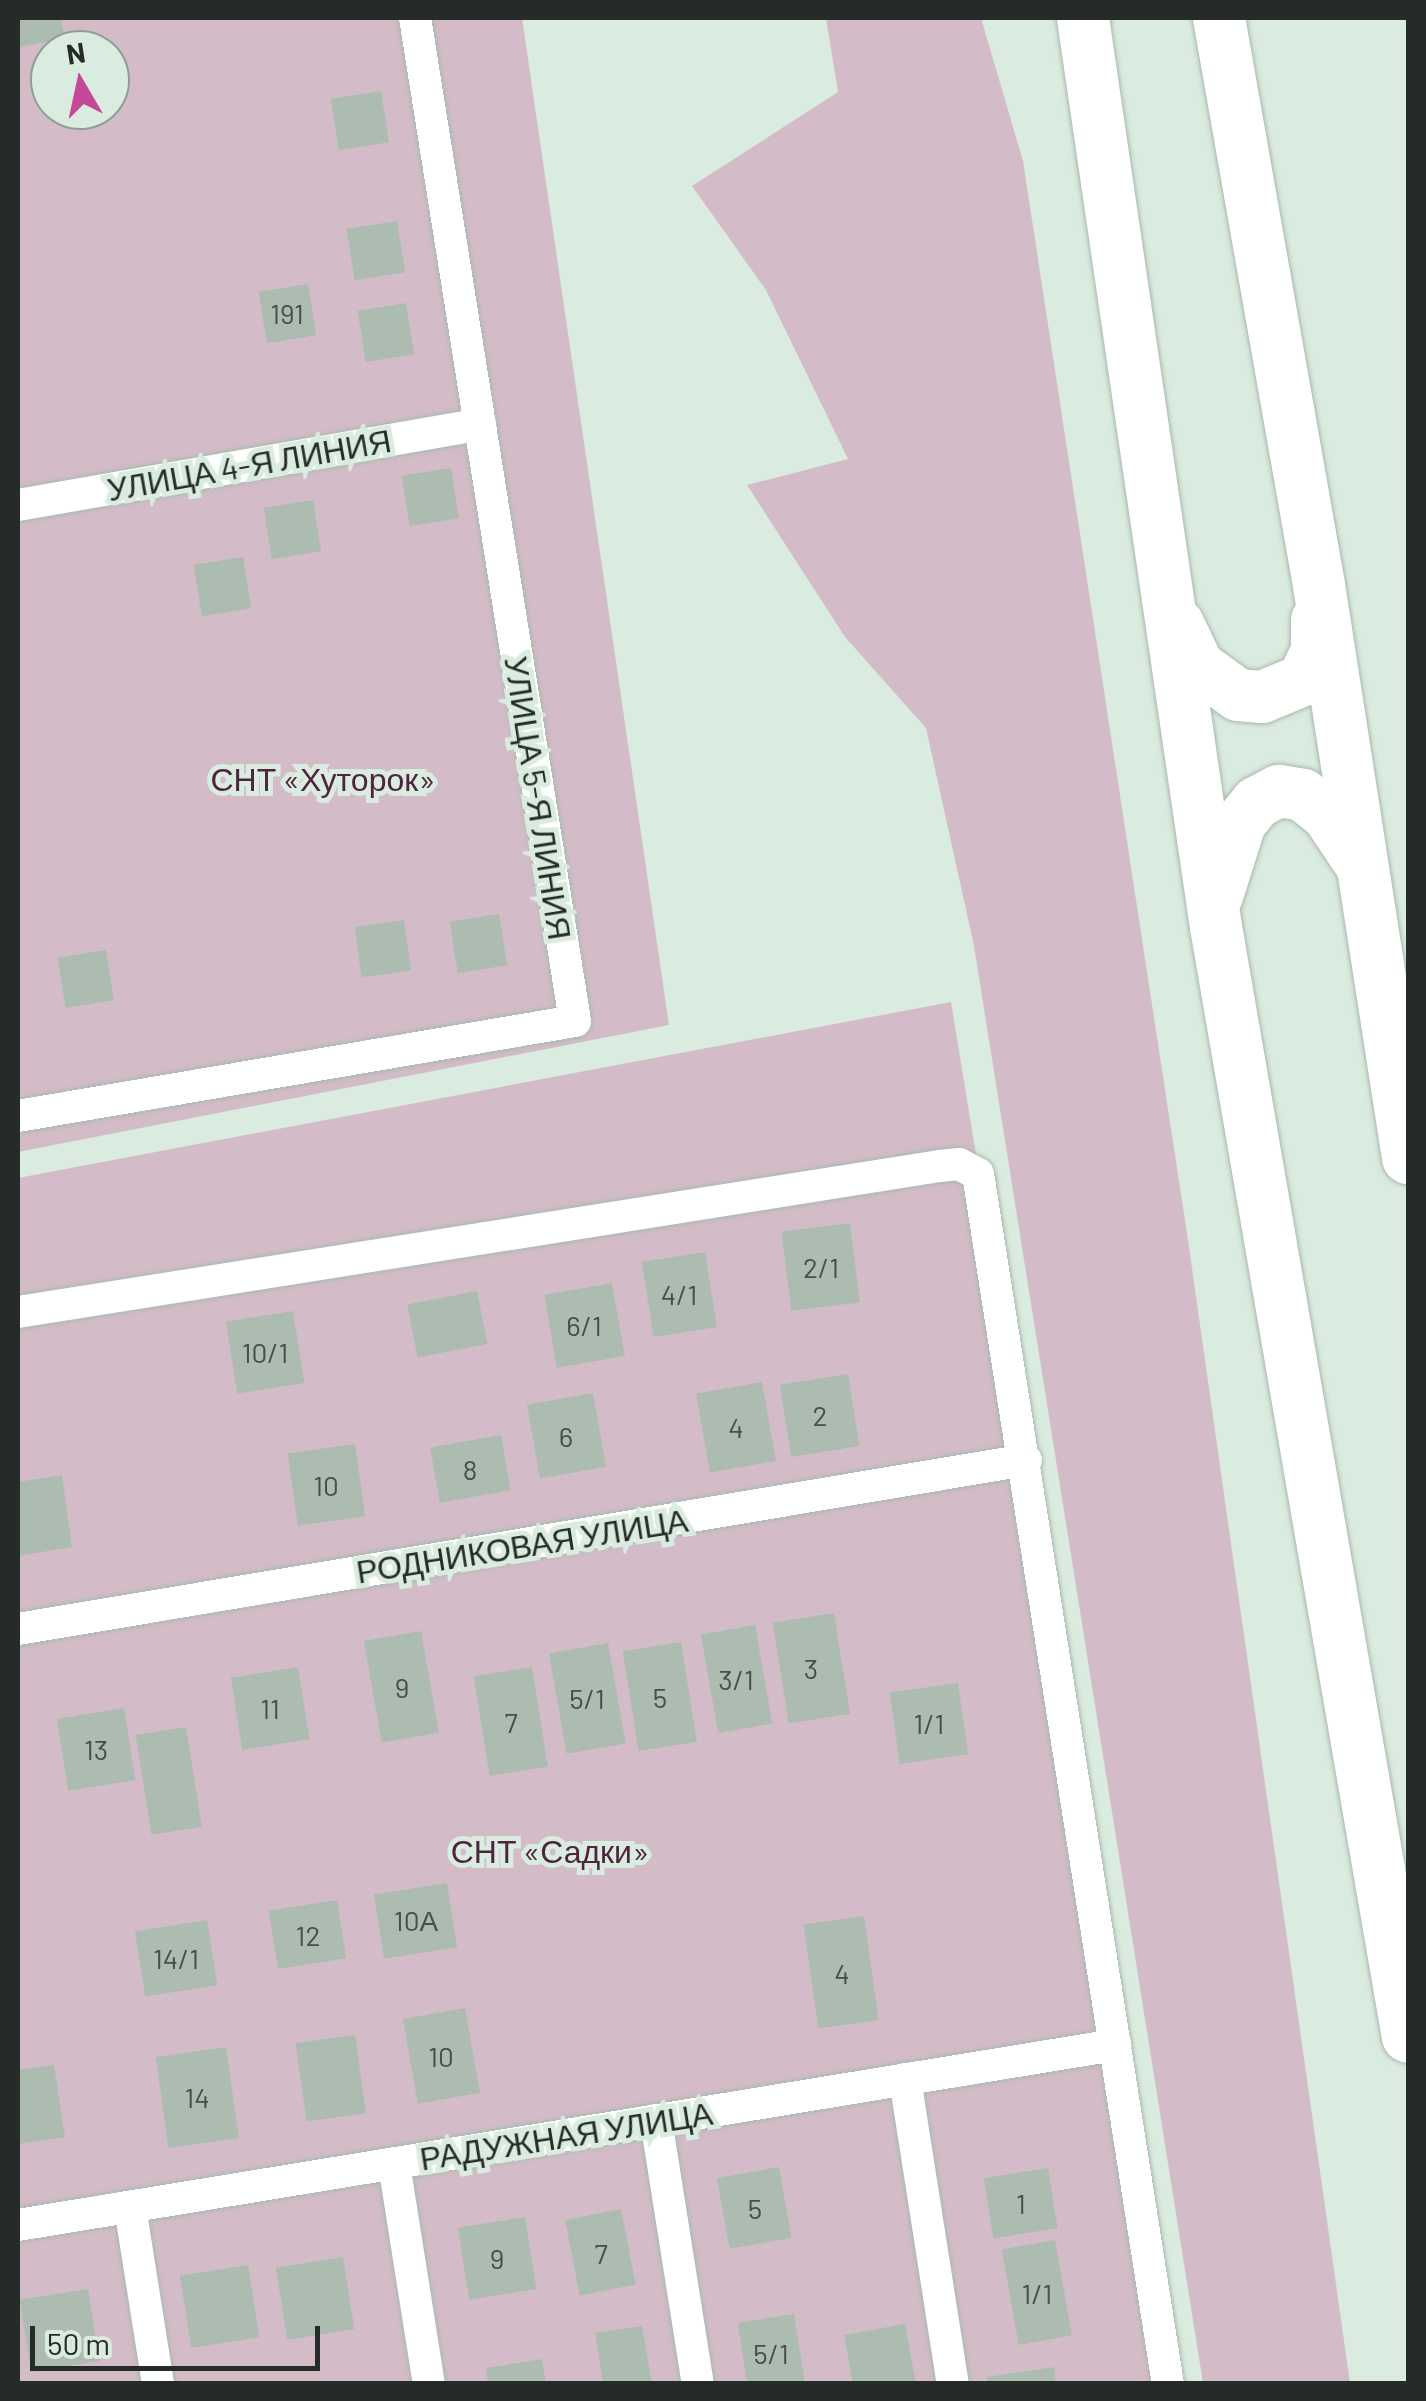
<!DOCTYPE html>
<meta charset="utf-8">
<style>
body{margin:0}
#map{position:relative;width:1426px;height:2401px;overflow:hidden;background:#daebdf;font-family:Barlow,sans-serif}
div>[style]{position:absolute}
.green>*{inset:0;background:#d3bcc8}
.building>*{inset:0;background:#acbcb0;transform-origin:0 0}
.roads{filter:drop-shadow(0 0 2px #aab9ae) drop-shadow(0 0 2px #aab9ae)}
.street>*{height:32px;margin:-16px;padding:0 16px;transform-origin:16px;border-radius:16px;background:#fff}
.primary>*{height:52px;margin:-26px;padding:0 26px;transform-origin:26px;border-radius:26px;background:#fff}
span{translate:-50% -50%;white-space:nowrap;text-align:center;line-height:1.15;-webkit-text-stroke:10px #daebdf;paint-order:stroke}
.number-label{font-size:28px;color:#474f49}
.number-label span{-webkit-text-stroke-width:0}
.street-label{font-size:32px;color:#252b27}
.park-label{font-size:32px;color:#50243f}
.frame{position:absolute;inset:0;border:20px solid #252b27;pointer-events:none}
.north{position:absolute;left:30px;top:30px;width:100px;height:100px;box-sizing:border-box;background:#daebdf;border:2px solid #929e95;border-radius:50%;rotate:351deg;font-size:28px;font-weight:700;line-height:40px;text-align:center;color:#252b27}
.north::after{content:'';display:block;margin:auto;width:35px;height:45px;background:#c54897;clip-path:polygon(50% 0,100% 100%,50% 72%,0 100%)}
.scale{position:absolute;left:30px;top:2326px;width:290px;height:45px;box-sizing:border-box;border:5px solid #252b27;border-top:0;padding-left:12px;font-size:30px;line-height:35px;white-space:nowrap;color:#252b27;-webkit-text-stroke:8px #daebdf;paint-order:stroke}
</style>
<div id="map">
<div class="green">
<div style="clip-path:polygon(evenodd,18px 18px,522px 18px,669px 1025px,18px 1152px,18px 18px,50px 50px,110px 50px,110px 110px,50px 110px,50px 50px)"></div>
<div style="clip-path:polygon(826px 18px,981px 18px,1023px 161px,1188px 1240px,1350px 2383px,1203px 2383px,974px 946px,926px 728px,845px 637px,747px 485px,848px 459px,766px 290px,692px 186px,838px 92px)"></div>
<div style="clip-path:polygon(951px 1002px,1177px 2383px,18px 2384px,18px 1178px)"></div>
</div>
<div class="building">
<div style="clip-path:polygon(18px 18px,61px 18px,65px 39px,18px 47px)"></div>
<div style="left:381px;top:91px;width:52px;height:51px;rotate:81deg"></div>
<div style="left:397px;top:221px;width:52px;height:51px;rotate:81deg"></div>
<div style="left:308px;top:284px;width:52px;height:50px;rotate:81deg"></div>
<div style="left:406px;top:303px;width:52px;height:49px;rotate:81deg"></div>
<div style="left:451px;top:468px;width:51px;height:50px;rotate:81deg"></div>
<div style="left:313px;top:500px;width:52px;height:50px;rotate:81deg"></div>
<div style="left:243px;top:557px;width:52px;height:50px;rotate:81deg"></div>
<div style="left:499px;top:914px;width:52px;height:50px;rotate:81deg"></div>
<div style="left:404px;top:920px;width:51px;height:50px;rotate:82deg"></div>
<div style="left:106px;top:950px;width:51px;height:49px;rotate:81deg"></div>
<div style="left:850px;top:1223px;width:80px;height:69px;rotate:83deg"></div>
<div style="left:705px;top:1252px;width:76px;height:64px;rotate:81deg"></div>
<div style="left:612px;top:1283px;width:74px;height:69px;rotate:80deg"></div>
<div style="left:477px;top:1291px;width:54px;height:71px;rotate:79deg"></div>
<div style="left:293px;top:1311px;width:73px;height:68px;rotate:81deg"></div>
<div style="left:848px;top:1374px;width:73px;height:69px;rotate:81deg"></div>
<div style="left:762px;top:1382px;width:80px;height:67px;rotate:80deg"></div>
<div style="left:593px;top:1393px;width:75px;height:67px;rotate:80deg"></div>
<div style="left:501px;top:1435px;width:56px;height:72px;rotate:80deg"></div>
<div style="left:355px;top:1444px;width:73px;height:68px;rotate:82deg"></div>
<div style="clip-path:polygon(62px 1475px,72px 1547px,18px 1556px,18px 1482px)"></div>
<div style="left:834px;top:1613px;width:102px;height:62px;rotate:81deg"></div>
<div style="left:755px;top:1625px;width:100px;height:55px;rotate:80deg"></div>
<div style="left:421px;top:1631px;width:103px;height:58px;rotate:80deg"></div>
<div style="left:681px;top:1642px;width:101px;height:59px;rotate:81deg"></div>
<div style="left:608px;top:1643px;width:102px;height:60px;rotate:80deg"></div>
<div style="left:298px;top:1667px;width:73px;height:68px;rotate:81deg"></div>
<div style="left:532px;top:1667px;width:101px;height:59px;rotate:81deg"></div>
<div style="left:958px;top:1683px;width:72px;height:69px;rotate:82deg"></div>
<div style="left:124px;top:1708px;width:73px;height:68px;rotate:81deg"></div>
<div style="left:186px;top:1727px;width:101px;height:51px;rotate:81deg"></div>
<div style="left:447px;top:1883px;width:65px;height:74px;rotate:81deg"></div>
<div style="left:337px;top:1900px;width:59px;height:69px;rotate:81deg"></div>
<div style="left:864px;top:1916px;width:105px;height:61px;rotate:82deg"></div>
<div style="left:207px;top:1920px;width:66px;height:73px;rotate:81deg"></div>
<div style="left:465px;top:2008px;width:86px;height:63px;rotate:80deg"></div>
<div style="left:355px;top:2035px;width:79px;height:60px;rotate:82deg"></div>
<div style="left:226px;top:2047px;width:92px;height:71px;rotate:82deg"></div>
<div style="clip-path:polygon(54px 2065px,65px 2137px,18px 2144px,18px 2070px)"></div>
<div style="left:779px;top:2167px;width:72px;height:63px;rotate:80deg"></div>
<div style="left:1048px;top:2168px;width:61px;height:65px;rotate:81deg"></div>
<div style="left:621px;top:2209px;width:77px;height:57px;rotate:79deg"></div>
<div style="left:525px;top:2217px;width:73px;height:68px;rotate:81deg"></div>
<div style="left:1055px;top:2240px;width:97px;height:54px;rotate:80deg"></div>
<div style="left:343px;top:2257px;width:73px;height:68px;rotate:81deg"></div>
<div style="left:248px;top:2265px;width:73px;height:69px;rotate:81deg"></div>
<div style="left:88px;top:2289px;width:73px;height:69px;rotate:81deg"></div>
<div style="left:794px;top:2314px;width:71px;height:57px;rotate:81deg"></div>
<div style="clip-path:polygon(905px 2324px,916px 2384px,853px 2384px,844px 2335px)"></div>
<div style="clip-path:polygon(642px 2326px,652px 2384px,603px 2384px,595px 2333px)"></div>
<div style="clip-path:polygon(542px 2359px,546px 2384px,488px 2384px,486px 2368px)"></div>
<div style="clip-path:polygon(1054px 2367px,1056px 2384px,988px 2384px,987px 2377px)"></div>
</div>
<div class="roads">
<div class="street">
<div style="left:18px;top:505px;width:469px;rotate:-9.9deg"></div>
<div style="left:18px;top:1116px;width:565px;rotate:-9.68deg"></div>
<div style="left:575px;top:1021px;width:1016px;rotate:-99.06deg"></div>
<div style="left:18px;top:1312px;width:933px;rotate:-9deg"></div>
<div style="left:940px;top:1166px;width:19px;rotate:-6deg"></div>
<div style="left:959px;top:1164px;width:21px;rotate:28deg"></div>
<div style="left:978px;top:1174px;width:1225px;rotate:81.08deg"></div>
<div style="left:18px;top:1629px;width:1022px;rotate:-9.52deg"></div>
<div style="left:905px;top:2079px;width:309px;rotate:81.1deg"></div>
<div style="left:656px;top:2120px;width:267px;rotate:81deg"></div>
<div style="left:394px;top:2164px;width:223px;rotate:81deg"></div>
<div style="left:130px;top:2207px;width:179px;rotate:81deg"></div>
<div style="left:18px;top:2225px;width:1112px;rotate:-9.32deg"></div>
</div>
<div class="primary">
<div style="left:1083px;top:18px;width:919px;rotate:81.68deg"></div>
<div style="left:1216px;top:927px;width:1126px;rotate:80.19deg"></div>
<div style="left:1219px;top:18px;width:576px;rotate:80deg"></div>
<div style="left:1319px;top:585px;width:580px;rotate:81.17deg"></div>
<div style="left:1178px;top:624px;width:47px;rotate:64.5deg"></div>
<div style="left:1198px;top:666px;width:49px;rotate:35.9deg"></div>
<div style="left:1238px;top:695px;width:24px;rotate:5deg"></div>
<div style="left:1262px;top:697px;width:44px;rotate:-22.5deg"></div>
<div style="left:1303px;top:680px;width:32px;rotate:-64deg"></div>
<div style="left:1317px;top:651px;width:31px;rotate:-90deg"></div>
<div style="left:1217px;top:896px;width:77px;rotate:-72.5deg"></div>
<div style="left:1240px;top:823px;width:26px;rotate:-51deg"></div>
<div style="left:1256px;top:803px;width:26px;rotate:-28deg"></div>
<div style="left:1279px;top:791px;width:24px;rotate:9deg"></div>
<div style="left:1303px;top:795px;width:32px;rotate:39deg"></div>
<div style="left:1328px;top:815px;width:58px;rotate:56.3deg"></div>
</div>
</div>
<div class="number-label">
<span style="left:287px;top:313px">191</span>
<span style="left:821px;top:1267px">2/1</span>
<span style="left:679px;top:1294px">4/1</span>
<span style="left:584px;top:1325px">6/1</span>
<span style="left:265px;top:1352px">10/1</span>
<span style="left:820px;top:1415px">2</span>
<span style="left:736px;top:1427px">4</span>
<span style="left:566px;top:1436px">6</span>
<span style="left:470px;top:1469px">8</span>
<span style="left:326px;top:1485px">10</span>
<span style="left:811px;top:1668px">3</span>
<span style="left:736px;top:1679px">3/1</span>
<span style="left:402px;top:1687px">9</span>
<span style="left:660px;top:1697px">5</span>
<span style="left:587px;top:1698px">5/1</span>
<span style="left:270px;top:1708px">11</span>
<span style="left:511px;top:1722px">7</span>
<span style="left:929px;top:1723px">1/1</span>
<span style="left:96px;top:1749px">13</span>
<span style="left:416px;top:1920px">10А</span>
<span style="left:308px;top:1935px">12</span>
<span style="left:176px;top:1958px">14/1</span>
<span style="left:842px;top:1973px">4</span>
<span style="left:441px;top:2056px">10</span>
<span style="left:197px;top:2097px">14</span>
<span style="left:1021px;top:2203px">1</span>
<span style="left:755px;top:2208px">5</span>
<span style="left:601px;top:2253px">7</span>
<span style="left:497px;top:2258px">9</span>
<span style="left:1037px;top:2293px">1/1</span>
<span style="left:771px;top:2353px">5/1</span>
</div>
<div class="street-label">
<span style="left:249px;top:464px;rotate:-10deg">УЛИЦА 4-Я ЛИНИЯ</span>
<span style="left:539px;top:798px;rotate:81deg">УЛИЦА 5-Я ЛИНИЯ</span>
<span style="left:522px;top:1545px;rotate:-9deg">РОДНИКОВАЯ УЛИЦА</span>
<span style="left:566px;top:2135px;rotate:-9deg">РАДУЖНАЯ УЛИЦА</span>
</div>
<div class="park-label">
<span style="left:323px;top:778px">СНТ «Хуторок»</span>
<span style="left:550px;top:1850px">СНТ «Садки»</span>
</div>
<div class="frame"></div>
<div class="north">N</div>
<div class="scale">50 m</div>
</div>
